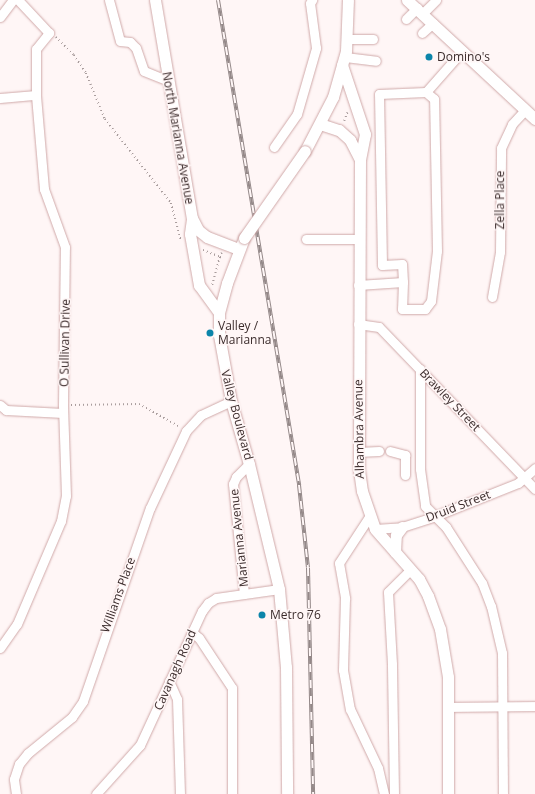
<!DOCTYPE html>
<style>
body{margin:0}
#map{position:relative;width:535px;height:794px;overflow:hidden;background:#fff6f6;font-family:"Open Sans",sans-serif}
div>[style]{position:absolute}
.path>*{height:1.5px;margin-top:-0.75px;transform-origin:0;background:repeating-linear-gradient(90deg,#a99d9d 0 1px,transparent 0 4px)}
.roads{filter:drop-shadow(0 0 1px #d0a9a9) drop-shadow(0 0 1px #d0a9a9)}
.minor>*{height:9px;margin:-4.5px;padding:0 4.5px;transform-origin:4.5px;border-radius:4.5px;background:#fff}
.major>*{height:11px;margin:-5.5px;padding:0 5.5px;transform-origin:5.5px;border-radius:5.5px;background:#fff}
.rail>*{height:4px;margin-top:-2px;transform-origin:0;background:repeating-linear-gradient(90deg,#fff6f6 0 8px,#948888 0 16px);box-sizing:border-box;border-block:1px solid #948888}
.bridges{filter:drop-shadow(0 0 1px #d0a9a9) drop-shadow(0 0 1px #d0a9a9)}
.major-bridge>*{height:11px;margin:-5.5px;padding:0 5.5px;transform-origin:5.5px;border-radius:5.5px;background:#fff}
.dots>*{width:11px;height:11px;translate:-50% -50%;box-sizing:border-box;border:2px solid #fff6f6;border-radius:50%}
span{translate:-50% -50%;white-space:nowrap;text-align:center;line-height:1.15;-webkit-text-stroke:3px #fff6f6;paint-order:stroke}
.poi-label{font-size:12px;color:#3b2c2c}
.left{translate:0 -50%;text-align:left}
.street-label{font-size:12px;color:#3b2c2c}
</style>
<div id="map">
<div class="path">
<div style="left:56px;top:37px;width:25px;rotate:45deg"></div>
<div style="left:74px;top:55px;width:22px;rotate:56deg"></div>
<div style="left:86px;top:73px;width:50px;rotate:67.6deg"></div>
<div style="left:105px;top:119px;width:107px;rotate:51.8deg"></div>
<div style="left:171px;top:203px;width:39px;rotate:75deg"></div>
<div style="left:344px;top:121px;width:9px;rotate:-69deg"></div>
<div style="left:203px;top:250px;width:18px;rotate:22deg"></div>
<div style="left:220px;top:257px;width:31px;rotate:105deg"></div>
<div style="left:222px;top:253px;width:4px;rotate:117deg"></div>
<div style="left:220px;top:257px;width:4px;rotate:14deg"></div>
<div style="left:71px;top:405px;width:68px;rotate:-0.8deg"></div>
<div style="left:139px;top:404px;width:47px;rotate:29.3deg"></div>
</div>
<div class="roads">
<div class="minor">
<div style="left:109px;top:0;width:42px;rotate:75deg"></div>
<div style="left:120px;top:41px;width:10px;rotate:6deg"></div>
<div style="left:130px;top:42px;width:8px;rotate:45deg"></div>
<div style="left:136px;top:48px;width:24px;rotate:71deg"></div>
<div style="left:144px;top:71px;width:27px;rotate:22deg"></div>
<div style="left:422px;top:14px;width:20px;rotate:-45deg"></div>
<div style="left:0;top:17px;width:21px;rotate:-53deg"></div>
<div style="left:406px;top:19px;width:16px;rotate:-45deg"></div>
<div style="left:422px;top:33px;width:15px;rotate:-42deg"></div>
<div style="left:348px;top:39px;width:25px"></div>
<div style="left:345px;top:57px;width:31px;rotate:7deg"></div>
<div style="left:0;top:98px;width:36px;rotate:-5deg"></div>
<div style="left:274px;top:147px;width:40px;rotate:-55.1deg"></div>
<div style="left:297px;top:114px;width:69px;rotate:-73.9deg"></div>
<div style="left:316px;top:48px;width:45px;rotate:-97.6deg"></div>
<div style="left:310px;top:3px;width:4px;rotate:-56deg"></div>
<div style="left:306px;top:239px;width:53px"></div>
<div style="left:403px;top:282px;width:27px;rotate:92deg"></div>
<div style="left:402px;top:309px;width:23px"></div>
<div style="left:425px;top:309px;width:10px;rotate:-53deg"></div>
<div style="left:431px;top:301px;width:50px;rotate:-83.2deg"></div>
<div style="left:437px;top:251px;width:152px;rotate:-91.1deg"></div>
<div style="left:434px;top:99px;width:11px;rotate:-139deg"></div>
<div style="left:358px;top:285px;width:45px;rotate:-3.8deg"></div>
<div style="left:403px;top:282px;width:18px;rotate:-93deg"></div>
<div style="left:402px;top:264px;width:20px;rotate:177deg"></div>
<div style="left:382px;top:265px;width:171px;rotate:-91deg"></div>
<div style="left:379px;top:94px;width:47px;rotate:-2.4deg"></div>
<div style="left:426px;top:92px;width:55px;rotate:-48.7deg"></div>
<div style="left:492px;top:297px;width:46px;rotate:-79.9deg"></div>
<div style="left:500px;top:252px;width:104px;rotate:-89.4deg"></div>
<div style="left:501px;top:148px;width:26px;rotate:-65deg"></div>
<div style="left:512px;top:124px;width:19px;rotate:-47deg"></div>
<div style="left:358px;top:324px;width:21px;rotate:8deg"></div>
<div style="left:379px;top:327px;width:225px;rotate:46.1deg"></div>
<div style="left:420px;top:369px;width:100px;rotate:90deg"></div>
<div style="left:420px;top:469px;width:37px;rotate:82deg"></div>
<div style="left:425px;top:506px;width:30px;rotate:45deg"></div>
<div style="left:446px;top:527px;width:67px;rotate:57.3deg"></div>
<div style="left:482px;top:583px;width:25px;rotate:69deg"></div>
<div style="left:491px;top:606px;width:48px;rotate:76.8deg"></div>
<div style="left:502px;top:653px;width:141px;rotate:89.6deg"></div>
<div style="left:0;top:405px;width:8px;rotate:40deg"></div>
<div style="left:6px;top:410px;width:57px;rotate:3deg"></div>
<div style="left:390px;top:451px;width:16px;rotate:15deg"></div>
<div style="left:405px;top:455px;width:20px;rotate:90deg"></div>
<div style="left:358px;top:452px;width:21px;rotate:-3deg"></div>
<div style="left:369px;top:517px;width:55px;rotate:123.1deg"></div>
<div style="left:339px;top:563px;width:36px;rotate:80deg"></div>
<div style="left:345px;top:598px;width:72px;rotate:91.6deg"></div>
<div style="left:343px;top:670px;width:40px;rotate:80deg"></div>
<div style="left:350px;top:709px;width:65px;rotate:64.6deg"></div>
<div style="left:378px;top:768px;width:27px;rotate:77deg"></div>
<div style="left:375px;top:529px;width:27px;rotate:-4deg"></div>
<div style="left:402px;top:527px;width:35px;rotate:-18deg"></div>
<div style="left:435px;top:516px;width:89px;rotate:-21.7deg"></div>
<div style="left:518px;top:483px;width:23px;rotate:-41deg"></div>
<div style="left:244px;top:594px;width:111px;rotate:-95.7deg"></div>
<div style="left:233px;top:484px;width:8px;rotate:-67deg"></div>
<div style="left:236px;top:477px;width:18px;rotate:-45deg"></div>
<div style="left:192px;top:632px;width:9px;rotate:41deg"></div>
<div style="left:199px;top:638px;width:60px;rotate:56.6deg"></div>
<div style="left:232px;top:688px;width:106px;rotate:90deg"></div>
<div style="left:0;top:648px;width:29px;rotate:-55deg"></div>
<div style="left:17px;top:624px;width:112px;rotate:-66.9deg"></div>
<div style="left:61px;top:521px;width:25px;rotate:-79deg"></div>
<div style="left:66px;top:496px;width:91px;rotate:-91.9deg"></div>
<div style="left:63px;top:405px;width:158px;rotate:-89.3deg"></div>
<div style="left:65px;top:247px;width:62px;rotate:-109.9deg"></div>
<div style="left:44px;top:189px;width:94px;rotate:-94.9deg"></div>
<div style="left:36px;top:95px;width:46px;rotate:-90deg"></div>
<div style="left:36px;top:49px;width:21px;rotate:-51deg"></div>
<div style="left:49px;top:33px;width:45px;rotate:-133.2deg"></div>
<div style="left:169px;top:681px;width:20px;rotate:66deg"></div>
<div style="left:177px;top:699px;width:95px;rotate:88.2deg"></div>
<div style="left:448px;top:707px;width:87px;rotate:-0.7deg"></div>
<div style="left:16px;top:794px;width:15px;rotate:-98deg"></div>
<div style="left:14px;top:779px;width:16px;rotate:-72deg"></div>
<div style="left:19px;top:764px;width:14px;rotate:-51deg"></div>
<div style="left:28px;top:753px;width:57px;rotate:-39.3deg"></div>
<div style="left:72px;top:717px;width:19px;rotate:-55deg"></div>
<div style="left:83px;top:701px;width:204px;rotate:-70.9deg"></div>
<div style="left:150px;top:508px;width:85px;rotate:-64.9deg"></div>
<div style="left:186px;top:431px;width:22px;rotate:-47deg"></div>
<div style="left:201px;top:415px;width:33px;rotate:-25deg"></div>
<div style="left:96px;top:794px;width:66px;rotate:-48.1deg"></div>
<div style="left:140px;top:745px;width:148px;rotate:-65.2deg"></div>
<div style="left:202px;top:611px;width:10px;rotate:-53deg"></div>
<div style="left:208px;top:603px;width:9px;rotate:-32deg"></div>
<div style="left:216px;top:598px;width:64px;rotate:-8.1deg"></div>
<div style="left:394px;top:794px;width:130px;rotate:-90.9deg"></div>
<div style="left:392px;top:664px;width:72px;rotate:-93.2deg"></div>
<div style="left:388px;top:592px;width:31px;rotate:-45deg"></div>
</div>
<div class="major">
<div style="left:155px;top:0;width:221px;rotate:80.4deg"></div>
<div style="left:192px;top:218px;width:13px;rotate:63deg"></div>
<div style="left:198px;top:230px;width:11px;rotate:38deg"></div>
<div style="left:207px;top:237px;width:34px;rotate:21deg"></div>
<div style="left:407px;top:0;width:175px;rotate:42.9deg"></div>
<div style="left:342px;top:65px;width:73px;rotate:71.6deg"></div>
<div style="left:365px;top:134px;width:26px;rotate:101deg"></div>
<div style="left:360px;top:160px;width:310px;rotate:90.2deg"></div>
<div style="left:359px;top:470px;width:21px;rotate:82deg"></div>
<div style="left:362px;top:491px;width:40px;rotate:71.1deg"></div>
<div style="left:375px;top:529px;width:67px;rotate:48.7deg"></div>
<div style="left:419px;top:579px;width:19px;rotate:62deg"></div>
<div style="left:428px;top:596px;width:35px;rotate:70deg"></div>
<div style="left:440px;top:629px;width:49px;rotate:80.5deg"></div>
<div style="left:448px;top:677px;width:117px;rotate:90deg"></div>
<div style="left:320px;top:124px;width:20px;rotate:18deg"></div>
<div style="left:339px;top:130px;width:15px;rotate:42deg"></div>
<div style="left:350px;top:140px;width:22px;rotate:63deg"></div>
<div style="left:305px;top:151px;width:61px;rotate:-62.6deg"></div>
<div style="left:333px;top:97px;width:48px;rotate:-74.2deg"></div>
<div style="left:346px;top:51px;width:51px;rotate:-87.8deg"></div>
<div style="left:192px;top:219px;width:15px;rotate:98deg"></div>
<div style="left:190px;top:234px;width:52px;rotate:80deg"></div>
<div style="left:199px;top:285px;width:34px;rotate:54deg"></div>
<div style="left:244px;top:238px;width:48px;rotate:110.7deg"></div>
<div style="left:227px;top:283px;width:31px;rotate:105deg"></div>
<div style="left:219px;top:313px;width:22px;rotate:90deg"></div>
<div style="left:219px;top:335px;width:67px;rotate:79.7deg"></div>
<div style="left:231px;top:401px;width:66px;rotate:74.1deg"></div>
<div style="left:249px;top:464px;width:129px;rotate:76.5deg"></div>
<div style="left:279px;top:589px;width:78px;rotate:84.9deg"></div>
<div style="left:286px;top:667px;width:127px;rotate:89.5deg"></div>
<div style="left:395px;top:552px;width:17px;rotate:-87deg"></div>
<div style="left:396px;top:535px;width:10px;rotate:-53deg"></div>
</div>
</div>
<div class="rail">
<div style="left:218px;top:0;width:492px;rotate:80.5deg"></div>
<div style="left:299px;top:485px;width:83px;rotate:83.8deg"></div>
<div style="left:308px;top:568px;width:226px;rotate:88.7deg"></div>
</div>
<div class="bridges">
<div class="major-bridge">
<div style="left:244px;top:238px;width:106px;rotate:-55deg"></div>
</div>
</div>
<div class="dots">
<div style="left:429px;top:57px;background:#0c85aa"></div>
<div style="left:210px;top:333px;background:#0c85aa"></div>
<div style="left:262px;top:615px;background:#0c85aa"></div>
</div>
<div class="poi-label">
<span class="left" style="left:437px;top:57px">Domino's</span>
<span class="left" style="left:218px;top:333px">Valley /<br>Marianna</span>
<span class="left" style="left:270px;top:615px">Metro 76</span>
</div>
<div class="street-label">
<span style="left:178px;top:138px;rotate:80deg">North Marianna Avenue</span>
<span style="left:500px;top:200px;rotate:-90deg">Zella Place</span>
<span style="left:65px;top:343px;rotate:-89deg">O Sullivan Drive</span>
<span style="left:450px;top:400px;rotate:46deg">Brawley Street</span>
<span style="left:237px;top:415px;rotate:75deg">Valley Boulevard</span>
<span style="left:359px;top:429px;rotate:-91deg">Alhambra Avenue</span>
<span style="left:458px;top:506px;rotate:-21deg">Druid Street</span>
<span style="left:239px;top:538px;rotate:-96deg">Marianna Avenue</span>
<span style="left:118px;top:595px;rotate:-70deg">Williams Place</span>
<span style="left:175px;top:670px;rotate:-66deg">Cavanagh Road</span>
</div>
</div>
